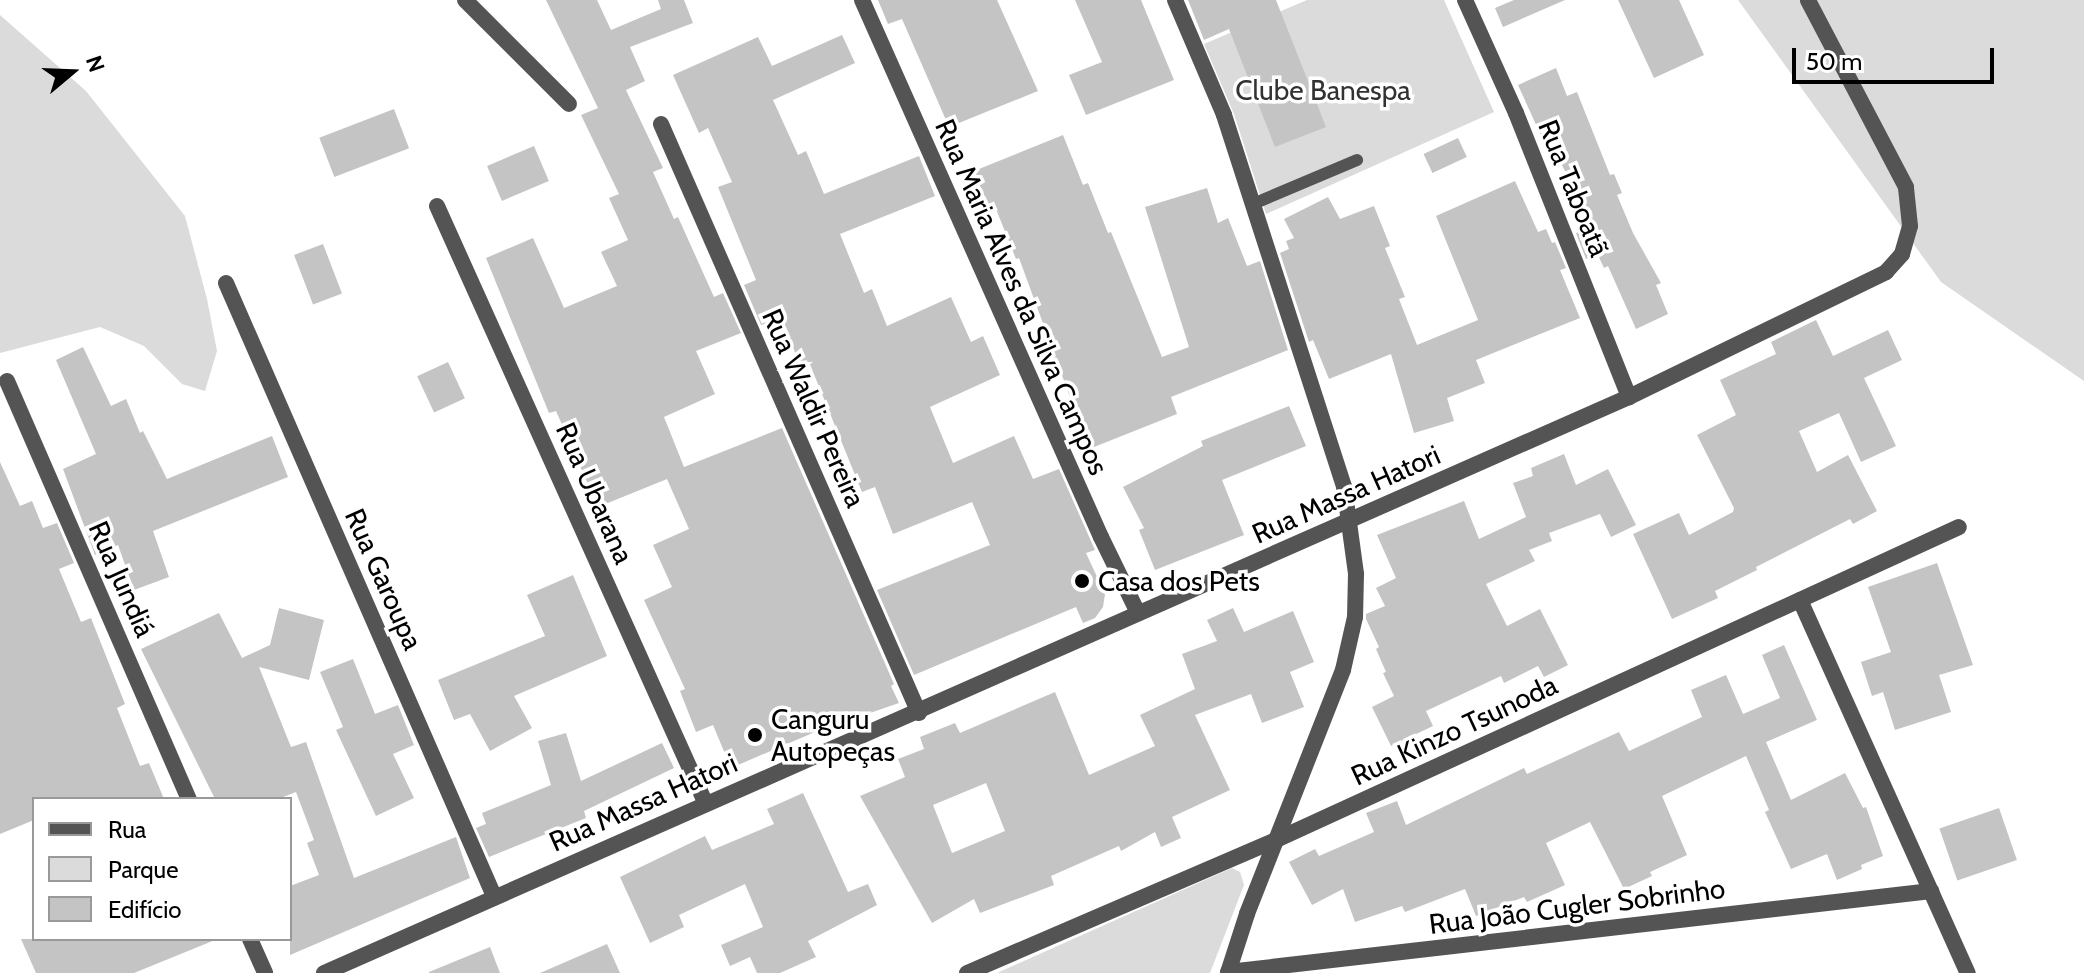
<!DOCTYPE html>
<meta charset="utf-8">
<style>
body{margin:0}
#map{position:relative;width:2084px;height:973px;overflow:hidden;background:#fff;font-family:Cabin,sans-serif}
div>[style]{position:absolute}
.green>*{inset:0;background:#dbdbdb}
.building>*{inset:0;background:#c4c4c4;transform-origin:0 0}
.lane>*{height:12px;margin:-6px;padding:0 6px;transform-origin:6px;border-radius:6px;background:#545454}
.street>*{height:16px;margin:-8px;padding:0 8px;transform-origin:8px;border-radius:8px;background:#545454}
.dots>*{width:22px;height:22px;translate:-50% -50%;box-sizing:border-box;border:4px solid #fff;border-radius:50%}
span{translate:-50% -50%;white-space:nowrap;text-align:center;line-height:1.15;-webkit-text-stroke:7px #fff;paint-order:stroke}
.park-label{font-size:28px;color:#323232}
.street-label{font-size:28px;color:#000}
.poi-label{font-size:28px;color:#000}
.left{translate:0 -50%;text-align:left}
.legend{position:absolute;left:32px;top:797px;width:260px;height:144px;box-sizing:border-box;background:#fff;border:2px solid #999;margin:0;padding:10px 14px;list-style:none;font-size:24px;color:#000}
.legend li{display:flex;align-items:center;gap:16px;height:40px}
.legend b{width:40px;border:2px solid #999}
.north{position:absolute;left:32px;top:32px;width:80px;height:80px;-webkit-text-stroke:6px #fff;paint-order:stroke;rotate:71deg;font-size:22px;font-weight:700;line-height:32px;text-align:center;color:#000}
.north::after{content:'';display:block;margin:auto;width:28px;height:36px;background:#000;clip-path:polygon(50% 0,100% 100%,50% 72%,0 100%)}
.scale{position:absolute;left:1792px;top:48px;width:202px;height:36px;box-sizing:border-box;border:4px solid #000;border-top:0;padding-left:10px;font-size:24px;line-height:28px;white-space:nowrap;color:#000;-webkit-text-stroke:6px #fff;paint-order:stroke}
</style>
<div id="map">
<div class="green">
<div style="clip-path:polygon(1307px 0,1444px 0,1494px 112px,1266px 214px,1234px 114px,1204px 44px)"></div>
<div style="clip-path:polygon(1738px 0,2084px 0,2084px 381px,1941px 282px)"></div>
<div style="clip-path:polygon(0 15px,86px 91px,185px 216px,207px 299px,217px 351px,205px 391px,182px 384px,144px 346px,100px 327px,0 353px)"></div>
<div style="clip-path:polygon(1232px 868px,1240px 872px,1244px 885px,1210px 973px,997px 973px)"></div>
</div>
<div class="building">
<div style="clip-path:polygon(546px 0,597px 0,611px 30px,661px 9px,658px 0,684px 0,693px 23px,630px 47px,645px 81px,626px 90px,663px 168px,653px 172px,674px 219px,678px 217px,714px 297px,723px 293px,741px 333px,696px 351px,715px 394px,664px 417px,684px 467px,782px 428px,894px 684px,891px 686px,899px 703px,815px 732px,731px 768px,713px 725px,696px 732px,680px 691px,685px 689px,644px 600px,672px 587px,653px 545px,689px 529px,667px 479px,598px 507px,556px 411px,549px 413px,486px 258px,533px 238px,564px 308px,617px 286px,601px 252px,628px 240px,609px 198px,619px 194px,581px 115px,598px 108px)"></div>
<div style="clip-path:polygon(878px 0,997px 0,1038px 91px,949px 127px,902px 19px,888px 24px)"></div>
<div style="clip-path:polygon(1075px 0,1141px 0,1174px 80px,1086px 115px,1069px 75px,1102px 62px)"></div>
<div style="clip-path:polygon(1188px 0,1276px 0,1326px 127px,1275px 147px,1229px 29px,1204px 40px)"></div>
<div style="clip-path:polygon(1514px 0,1565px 0,1503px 27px,1495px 8px)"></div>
<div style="clip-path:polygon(1618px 0,1679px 0,1704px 55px,1654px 78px)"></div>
<div style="clip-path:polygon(842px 35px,855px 63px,773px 100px,798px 155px,806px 151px,824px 194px,919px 156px,935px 196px,840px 234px,864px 293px,872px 289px,887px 326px,951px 297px,971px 342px,983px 336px,1000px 375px,930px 407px,953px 463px,1014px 436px,1033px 479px,1059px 469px,1095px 550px,1086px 553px,1105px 594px,1103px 607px,1095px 618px,1083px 623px,1076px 607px,914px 675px,877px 590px,990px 545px,972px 502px,893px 534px,875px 487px,862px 492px,809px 362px,800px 365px,782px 319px,761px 325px,744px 285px,756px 280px,718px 187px,732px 182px,708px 128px,699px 133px,673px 75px,758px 37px,772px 66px)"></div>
<div style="clip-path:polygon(1556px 68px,1567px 96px,1577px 92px,1610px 175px,1614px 174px,1622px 193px,1617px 195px,1633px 233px,1661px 283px,1656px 285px,1668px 314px,1636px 329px,1608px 266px,1604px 268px,1598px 255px,1586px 259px,1576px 233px,1592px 226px,1559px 159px,1553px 162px,1518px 85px)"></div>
<div style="left:394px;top:109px;width:42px;height:80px;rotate:69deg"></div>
<div style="clip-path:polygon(1063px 135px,1083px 185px,1088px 183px,1108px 233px,1111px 232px,1162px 357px,1189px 347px,1145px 207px,1207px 188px,1218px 223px,1228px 218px,1247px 266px,1260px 261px,1288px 350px,1171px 397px,1177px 414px,1089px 449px,1019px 258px,1016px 259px,996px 209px,990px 211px,974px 171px)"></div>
<div style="left:1458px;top:138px;width:21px;height:38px;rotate:65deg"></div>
<div style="left:534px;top:146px;width:38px;height:51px;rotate:67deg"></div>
<div style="clip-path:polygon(1515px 181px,1538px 232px,1546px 229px,1552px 243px,1555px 242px,1566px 268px,1560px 270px,1580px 318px,1476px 360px,1485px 383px,1447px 398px,1454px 421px,1414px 433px,1391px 354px,1329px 379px,1313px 340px,1309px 342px,1280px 253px,1289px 249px,1286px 241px,1294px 238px,1284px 219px,1328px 197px,1340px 219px,1374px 206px,1390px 246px,1385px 248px,1405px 297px,1399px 299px,1417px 345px,1478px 320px,1436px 216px)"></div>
<div style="left:323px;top:244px;width:53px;height:31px;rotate:69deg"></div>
<div style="clip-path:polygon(1816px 320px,1833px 356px,1888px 330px,1902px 360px,1864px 378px,1896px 446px,1861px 462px,1839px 413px,1799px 431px,1817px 472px,1848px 455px,1877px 511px,1853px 524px,1850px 519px,1756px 567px,1757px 570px,1715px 591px,1718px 598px,1672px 619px,1633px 534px,1679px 513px,1689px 535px,1733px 512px,1734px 508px,1697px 435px,1736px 415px,1720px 380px,1776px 354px,1771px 342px)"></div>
<div style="clip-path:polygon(83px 347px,111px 406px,126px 399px,140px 433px,143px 431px,167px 479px,272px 436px,288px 477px,153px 531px,169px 577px,134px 590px,118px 545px,95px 555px,63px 469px,96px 454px,56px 360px)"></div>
<div style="left:448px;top:362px;width:40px;height:34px;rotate:65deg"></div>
<div style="clip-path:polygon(1289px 406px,1306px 446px,1222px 480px,1244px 535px,1155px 570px,1139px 530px,1144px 528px,1123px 487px,1203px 446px,1201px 441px)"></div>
<div style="clip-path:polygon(1564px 454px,1576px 485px,1608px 469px,1636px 525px,1611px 537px,1600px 514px,1549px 533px,1552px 541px,1529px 550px,1535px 561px,1486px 584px,1507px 626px,1540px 609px,1568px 665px,1544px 677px,1538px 666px,1504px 683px,1501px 676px,1426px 711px,1433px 726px,1391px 746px,1372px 707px,1394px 696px,1383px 673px,1386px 672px,1376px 649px,1379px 647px,1366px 619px,1366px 614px,1385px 606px,1376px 588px,1396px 578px,1377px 535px,1464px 501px,1479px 539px,1526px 517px,1513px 483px,1533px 476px,1531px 468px)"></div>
<div style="clip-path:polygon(0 462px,20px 506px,32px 501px,43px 528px,57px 523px,74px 563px,59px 569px,81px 622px,91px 618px,125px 704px,117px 708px,140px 766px,149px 763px,164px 799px,34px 799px,34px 820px,0 834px)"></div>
<div style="clip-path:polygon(1937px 563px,1973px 665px,1939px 675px,1951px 712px,1895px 730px,1883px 692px,1872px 696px,1861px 662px,1891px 652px,1868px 587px)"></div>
<div style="clip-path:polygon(573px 575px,607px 656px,514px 696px,532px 728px,490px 751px,470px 714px,454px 720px,438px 680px,545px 636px,527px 595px)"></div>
<div style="clip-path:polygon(279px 608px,324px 620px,309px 680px,259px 667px,291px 747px,306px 742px,354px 878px,456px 837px,470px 878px,290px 955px,290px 886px,319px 875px,307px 843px,314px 840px,296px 792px,278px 799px,215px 799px,141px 649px,219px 613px,242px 658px,270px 645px)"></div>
<div style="clip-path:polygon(evenodd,1233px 608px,1244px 632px,1293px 611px,1314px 662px,1290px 672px,1304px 707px,1262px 723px,1251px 694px,1195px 715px,1230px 790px,1172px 817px,1181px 838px,1161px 847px,1155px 832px,1121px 851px,1119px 846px,1051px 876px,1054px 885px,980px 913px,974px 899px,932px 923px,860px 796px,905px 777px,898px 759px,924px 749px,920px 737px,955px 723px,960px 733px,1055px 692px,1089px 775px,1155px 746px,1140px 715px,1195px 689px,1182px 654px,1217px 641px,1207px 620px,1233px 608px,986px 783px,1005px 831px,952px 853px,933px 805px,986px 783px)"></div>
<div style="clip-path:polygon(1784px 645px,1817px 720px,1766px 742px,1791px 800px,1845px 773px,1863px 808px,1866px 807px,1883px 856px,1861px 865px,1862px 869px,1837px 880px,1827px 854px,1791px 869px,1765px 812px,1769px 810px,1746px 756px,1662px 796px,1687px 855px,1650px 872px,1652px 876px,1624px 889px,1590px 822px,1546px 843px,1565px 885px,1527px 902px,1524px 897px,1476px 916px,1465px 889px,1405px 912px,1402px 906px,1355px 922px,1343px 889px,1312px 905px,1289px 862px,1315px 849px,1319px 856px,1374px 832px,1366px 813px,1397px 801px,1406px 825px,1524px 768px,1527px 774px,1619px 732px,1629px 751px,1702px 717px,1691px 690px,1726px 675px,1743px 714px,1780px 698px,1762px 655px)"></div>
<div style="clip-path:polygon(353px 659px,375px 714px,398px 705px,414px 745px,393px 754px,414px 798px,376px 816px,336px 730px,343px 727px,320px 672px)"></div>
<div style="clip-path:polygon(566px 733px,581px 781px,662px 743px,674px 768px,584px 811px,586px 818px,489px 857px,476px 828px,486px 824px,482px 813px,551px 785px,538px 741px)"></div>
<div style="clip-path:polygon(803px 793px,848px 892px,868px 884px,877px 905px,808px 941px,816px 957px,780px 973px,757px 973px,750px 957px,730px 966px,721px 945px,763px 927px,745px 884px,679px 915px,684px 927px,650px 943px,620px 877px,705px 836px,712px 850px,774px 824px,767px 809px)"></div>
<div style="left:1999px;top:808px;width:55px;height:63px;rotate:71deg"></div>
<div style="clip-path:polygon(21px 939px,215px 939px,215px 940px,134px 973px,36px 973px)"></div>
<div style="clip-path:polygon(607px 944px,620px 973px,540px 973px)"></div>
<div style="clip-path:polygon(490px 947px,500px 973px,429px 973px,429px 972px)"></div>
</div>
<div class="lane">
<div style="left:1253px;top:204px;width:113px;rotate:-22.9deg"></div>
</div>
<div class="street">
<div style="left:465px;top:0;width:147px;rotate:45deg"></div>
<div style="left:862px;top:0;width:588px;rotate:66.01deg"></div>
<div style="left:1101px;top:537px;width:85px;rotate:64deg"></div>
<div style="left:1175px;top:0;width:125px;rotate:66.9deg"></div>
<div style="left:1224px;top:115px;width:390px;rotate:72.1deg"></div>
<div style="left:1344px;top:486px;width:89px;rotate:82.2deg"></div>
<div style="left:1356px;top:574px;width:43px;rotate:91.3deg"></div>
<div style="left:1355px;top:617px;width:54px;rotate:102.8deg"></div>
<div style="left:1343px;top:670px;width:262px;rotate:111.5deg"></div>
<div style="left:1247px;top:914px;width:62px;rotate:107.9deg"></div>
<div style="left:1465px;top:0;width:124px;rotate:65.7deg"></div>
<div style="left:1516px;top:113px;width:306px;rotate:68.3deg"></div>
<div style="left:661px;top:124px;width:643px;rotate:66.35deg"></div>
<div style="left:437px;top:206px;width:653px;rotate:65.79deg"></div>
<div style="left:226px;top:283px;width:669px;rotate:66.39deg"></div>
<div style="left:7px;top:381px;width:456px;rotate:66.5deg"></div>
<div style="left:1800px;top:600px;width:409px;rotate:65.8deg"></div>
<div style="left:250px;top:939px;width:37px;rotate:66deg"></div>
<div style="left:1228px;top:972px;width:708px;rotate:-6.57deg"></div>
<div style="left:324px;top:973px;width:1426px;rotate:-23.82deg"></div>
<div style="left:1629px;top:397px;width:286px;rotate:-25.9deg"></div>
<div style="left:1886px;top:272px;width:24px;rotate:-48deg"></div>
<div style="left:1902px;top:254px;width:29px;rotate:-74deg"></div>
<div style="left:1910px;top:226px;width:39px;rotate:-96deg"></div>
<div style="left:1906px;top:187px;width:211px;rotate:-117.7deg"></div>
<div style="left:967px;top:973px;width:336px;rotate:-23.3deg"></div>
<div style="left:1276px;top:840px;width:751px;rotate:-24.62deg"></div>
</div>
<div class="dots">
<div style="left:1082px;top:581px;background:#000"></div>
<div style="left:755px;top:735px;background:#000"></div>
</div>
<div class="park-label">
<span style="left:1323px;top:90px">Clube Banespa</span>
</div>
<div class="street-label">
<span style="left:1574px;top:188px;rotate:68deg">Rua Taboatã</span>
<span style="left:1022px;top:297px;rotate:66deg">Rua Maria Alves da Silva Campos</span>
<span style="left:814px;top:408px;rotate:66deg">Rua Waldir Pereira</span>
<span style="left:595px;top:493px;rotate:66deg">Rua Ubarana</span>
<span style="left:1346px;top:494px;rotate:-24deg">Rua Massa Hatori</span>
<span style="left:122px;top:579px;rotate:66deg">Rua Jundiá</span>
<span style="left:384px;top:579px;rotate:66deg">Rua Garoupa</span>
<span style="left:1454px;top:730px;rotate:-25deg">Rua Kinzo Tsunoda</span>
<span style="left:643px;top:802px;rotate:-24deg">Rua Massa Hatori</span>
<span style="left:1577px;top:906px;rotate:-7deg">Rua João Cugler Sobrinho</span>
</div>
<div class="poi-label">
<span class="left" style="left:1098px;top:581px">Casa dos Pets</span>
<span class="left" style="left:771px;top:735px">Canguru<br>Autopeças</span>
</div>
<ul class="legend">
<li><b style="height:10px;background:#545454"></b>Rua</li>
<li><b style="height:22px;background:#dbdbdb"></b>Parque</li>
<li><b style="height:22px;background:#c4c4c4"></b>Edifício</li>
</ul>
<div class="north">N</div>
<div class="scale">50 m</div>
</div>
